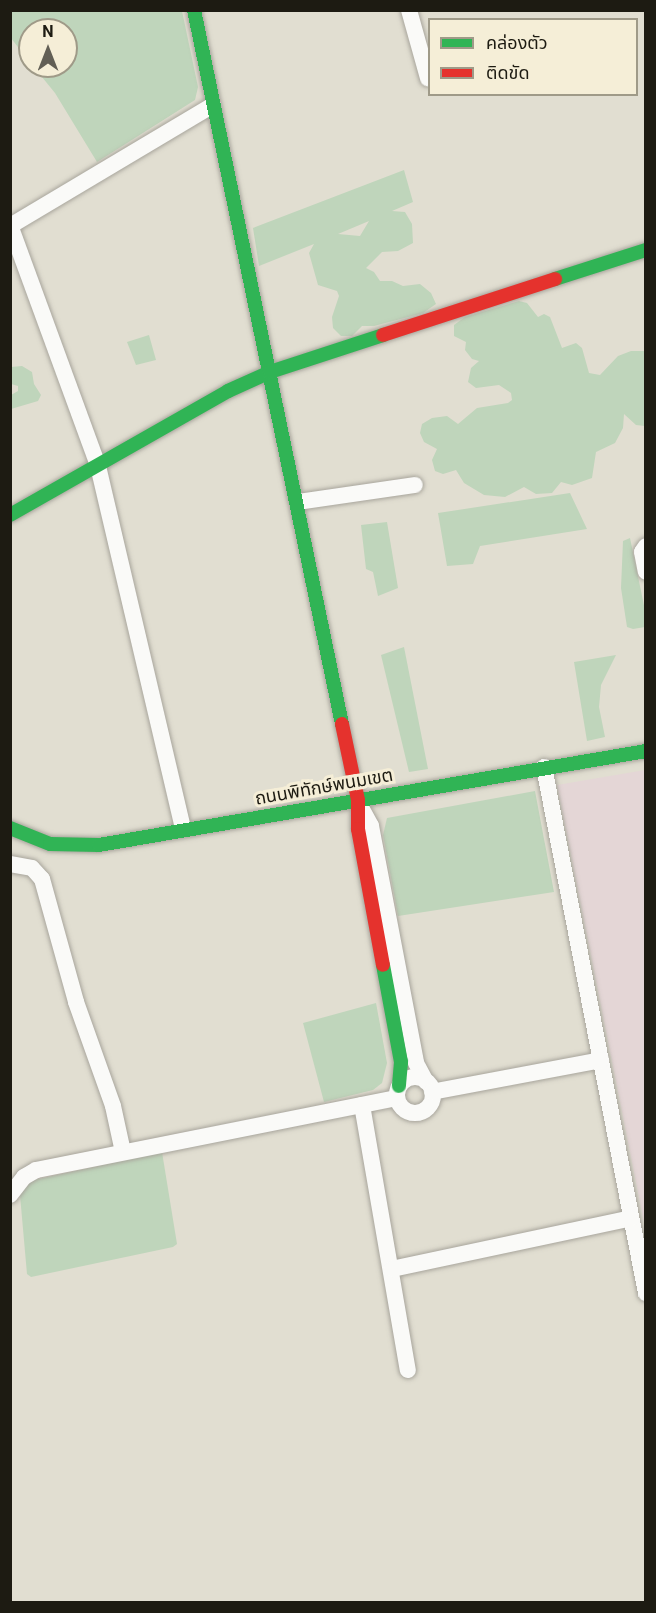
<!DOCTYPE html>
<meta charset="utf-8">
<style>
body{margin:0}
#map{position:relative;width:656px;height:1613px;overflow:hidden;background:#e1ded1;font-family:Roboto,"Noto Sans Thai",sans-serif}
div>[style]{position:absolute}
.industrial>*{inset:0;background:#e4d6d6}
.green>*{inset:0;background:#bfd5bb}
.roads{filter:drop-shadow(0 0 2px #a8a59c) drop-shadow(0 0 2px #a8a59c)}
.street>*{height:16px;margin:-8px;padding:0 8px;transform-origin:8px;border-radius:8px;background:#fafaf8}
.street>.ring{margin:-8px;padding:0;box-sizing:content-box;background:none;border:16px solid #fafaf8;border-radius:50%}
.fast>*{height:14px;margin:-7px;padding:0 7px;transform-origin:7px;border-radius:7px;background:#30b455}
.jam>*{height:14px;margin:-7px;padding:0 7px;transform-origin:7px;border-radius:7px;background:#e5322d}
span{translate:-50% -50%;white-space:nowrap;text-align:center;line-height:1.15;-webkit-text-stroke:6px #f5eed7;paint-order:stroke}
.street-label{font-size:18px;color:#1d1b12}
.frame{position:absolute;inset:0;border:12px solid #1d1b12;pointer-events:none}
.legend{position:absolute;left:428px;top:18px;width:210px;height:78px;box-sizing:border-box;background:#f5eed7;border:2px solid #9f9a88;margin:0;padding:8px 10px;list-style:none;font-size:18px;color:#1d1b12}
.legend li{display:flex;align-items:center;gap:12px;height:30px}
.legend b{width:30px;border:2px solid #9f9a88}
.north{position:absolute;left:18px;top:18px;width:60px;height:60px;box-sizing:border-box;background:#f5eed7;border:2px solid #9f9a88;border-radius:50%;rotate:0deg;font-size:16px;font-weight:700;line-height:24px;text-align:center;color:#1d1b12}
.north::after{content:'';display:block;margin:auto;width:21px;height:27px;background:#625f55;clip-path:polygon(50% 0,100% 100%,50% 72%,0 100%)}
</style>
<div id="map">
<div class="industrial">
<div style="clip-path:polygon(645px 770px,646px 770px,645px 1228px,557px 785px)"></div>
</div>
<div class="green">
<div style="clip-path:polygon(13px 10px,182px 11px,198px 87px,195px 100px,97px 162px,55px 93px,33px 66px,66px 66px,66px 30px,30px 30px,30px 63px,11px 38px,11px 12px)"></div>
<div style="clip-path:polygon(evenodd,404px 170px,413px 202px,392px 211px,405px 212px,412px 224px,413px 243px,398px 251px,382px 252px,366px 268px,374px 272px,380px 281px,392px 281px,403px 286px,420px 284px,431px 293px,436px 304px,423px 313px,374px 326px,362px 326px,352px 336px,341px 336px,333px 328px,332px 317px,339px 296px,337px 291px,318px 285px,309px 253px,314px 244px,259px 266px,253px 228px,404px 170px,369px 221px,360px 236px,338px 234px,369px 221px)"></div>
<div style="clip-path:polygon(519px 301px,527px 303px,538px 317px,544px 314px,550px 317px,562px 348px,576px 343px,582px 348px,589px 373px,600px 375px,618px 356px,631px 351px,644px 351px,645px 426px,636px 425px,624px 414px,623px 428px,615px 443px,596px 452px,592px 478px,572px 485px,561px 482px,552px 493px,536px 494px,524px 487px,505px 497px,484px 495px,464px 483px,456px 470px,443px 474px,435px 471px,432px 460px,437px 449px,424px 442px,420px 433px,422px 424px,432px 418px,447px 416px,458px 424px,477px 408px,508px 403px,512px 400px,511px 393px,499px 385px,476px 388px,468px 382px,471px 368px,479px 361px,472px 359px,465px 350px,466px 342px,454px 336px,454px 325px,465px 317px)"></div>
<div style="clip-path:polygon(149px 335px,156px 360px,136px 365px,127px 342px)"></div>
<div style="clip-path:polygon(22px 366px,32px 372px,34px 384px,41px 395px,38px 401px,11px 409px,11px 395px,18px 391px,18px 386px,11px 384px,11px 367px)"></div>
<div style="clip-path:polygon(570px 493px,587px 529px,480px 546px,473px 564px,447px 566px,438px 513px)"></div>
<div style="clip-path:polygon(387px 522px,398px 588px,378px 596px,373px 572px,366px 569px,361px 525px)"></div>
<div style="clip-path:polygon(630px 538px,646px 615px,645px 627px,633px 629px,627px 627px,621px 588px,623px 541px)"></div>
<div style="clip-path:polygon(404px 647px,428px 769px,409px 772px,381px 655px)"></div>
<div style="clip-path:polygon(616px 655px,601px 685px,599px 707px,605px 737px,587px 741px,574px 662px)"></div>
<div style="clip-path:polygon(535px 791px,554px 892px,398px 916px,383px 835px,387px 818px)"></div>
<div style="clip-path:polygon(376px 1003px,387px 1063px,382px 1083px,373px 1090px,324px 1102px,303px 1023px)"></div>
<div style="clip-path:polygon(162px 1152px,177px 1244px,173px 1247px,31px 1277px,27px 1274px,20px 1195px,23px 1188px,34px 1180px)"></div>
</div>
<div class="roads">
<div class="street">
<div style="left:409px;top:10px;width:71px;rotate:74.4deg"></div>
<div style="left:10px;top:225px;width:257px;rotate:69.9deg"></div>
<div style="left:98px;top:466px;width:373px;rotate:76.8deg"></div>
<div style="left:10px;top:226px;width:236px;rotate:-30.8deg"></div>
<div style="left:298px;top:502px;width:118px;rotate:-8.3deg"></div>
<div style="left:646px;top:546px;width:7px;rotate:124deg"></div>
<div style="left:642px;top:552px;width:20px;rotate:79deg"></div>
<div style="left:544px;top:767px;width:536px;rotate:79.03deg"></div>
<div style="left:359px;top:804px;width:25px;rotate:61deg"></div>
<div style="left:371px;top:826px;width:241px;rotate:79.2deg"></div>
<div style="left:416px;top:1063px;width:21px;rotate:62deg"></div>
<div style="left:10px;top:864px;width:22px;rotate:10deg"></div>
<div style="left:32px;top:868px;width:15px;rotate:48deg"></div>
<div style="left:42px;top:879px;width:128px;rotate:74.5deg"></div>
<div style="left:76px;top:1002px;width:110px;rotate:70.4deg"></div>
<div style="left:113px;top:1106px;width:47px;rotate:77.7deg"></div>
<div class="ring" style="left:397px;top:1077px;width:20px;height:20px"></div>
<div style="left:432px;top:1092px;width:172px;rotate:-10.7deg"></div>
<div style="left:362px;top:1105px;width:269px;rotate:80.2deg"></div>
<div style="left:10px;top:1195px;width:23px;rotate:-52deg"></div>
<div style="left:24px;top:1177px;width:14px;rotate:-30deg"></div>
<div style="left:36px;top:1170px;width:368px;rotate:-11.3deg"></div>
<div style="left:392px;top:1269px;width:244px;rotate:-12deg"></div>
</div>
<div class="fast">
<div style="left:194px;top:10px;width:729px;rotate:78.29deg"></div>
<div style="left:555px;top:279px;width:96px;rotate:-17.7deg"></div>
<div style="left:10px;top:515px;width:251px;rotate:-29.6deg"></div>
<div style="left:228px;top:391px;width:46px;rotate:-24.3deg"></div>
<div style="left:270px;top:372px;width:119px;rotate:-18.1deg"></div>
<div style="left:10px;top:828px;width:43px;rotate:21.8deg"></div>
<div style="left:50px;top:844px;width:49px;rotate:1.2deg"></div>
<div style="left:99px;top:845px;width:555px;rotate:-9.75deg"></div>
<div style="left:383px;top:965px;width:99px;rotate:79.5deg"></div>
<div style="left:401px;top:1062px;width:24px;rotate:95deg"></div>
</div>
<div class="jam">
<div style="left:383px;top:335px;width:181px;rotate:-18deg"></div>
<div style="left:342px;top:724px;width:78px;rotate:78.1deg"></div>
<div style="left:358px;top:800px;width:29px;rotate:90deg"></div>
<div style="left:358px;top:829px;width:138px;rotate:79.6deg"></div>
</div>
</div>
<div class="street-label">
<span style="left:324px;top:787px;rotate:-10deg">ถนนพิทักษ์พนมเขต</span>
</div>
<div class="frame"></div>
<ul class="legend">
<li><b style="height:8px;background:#30b455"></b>คล่องตัว</li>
<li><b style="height:8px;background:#e5322d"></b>ติดขัด</li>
</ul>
<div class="north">N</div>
</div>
